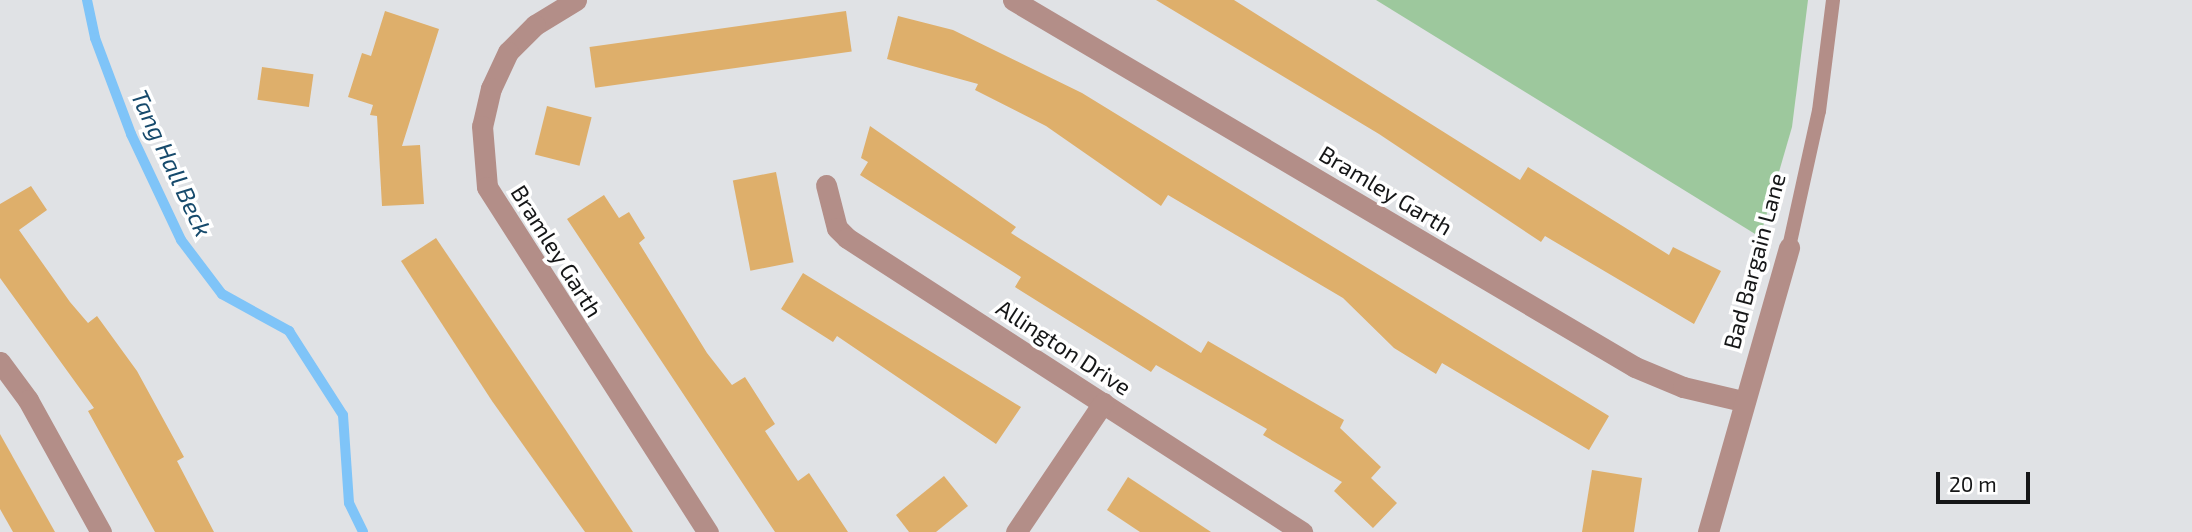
<!DOCTYPE html>
<style>
body{margin:0}
#map{position:relative;width:2192px;height:532px;overflow:hidden;background:#e0e2e5;font-family:"Exo 2",sans-serif}
div>[style]{position:absolute}
.green>*{inset:0;background:#9dc89d}
.stream>*{height:10px;margin:-5px;padding:0 5px;transform-origin:5px;border-radius:5px;background:#7fc4f8}
.building>*{inset:0;background:#deaf6b;transform-origin:0 0}
.lane>*{height:14px;margin:-7px;padding:0 7px;transform-origin:7px;border-radius:7px;background:#b38e88}
.street>*{height:21px;margin:-10.5px;padding:0 10.5px;transform-origin:10.5px;border-radius:10.5px;background:#b38e88}
span{translate:-50% -50%;white-space:nowrap;text-align:center;line-height:1.15;-webkit-text-stroke:7px #fff;paint-order:stroke}
.street-label{font-size:23px;color:#151617}
.water-label{font-size:24px;color:#164a6c;font-style:italic}
.scale{position:absolute;left:1936px;top:472px;width:94px;height:32px;box-sizing:border-box;border:4px solid #151617;border-top:0;padding-left:9px;font-size:21px;line-height:24px;white-space:nowrap;color:#151617;-webkit-text-stroke:5px #fff;paint-order:stroke}
</style>
<div id="map">
<div class="green">
<div style="clip-path:polygon(1376px 0,1808px 0,1792px 127px,1760px 237px)"></div>
</div>
<div class="stream">
<div style="left:87px;top:0;width:39px;rotate:78deg"></div>
<div style="left:95px;top:38px;width:103px;rotate:69.4deg"></div>
<div style="left:131px;top:134px;width:117px;rotate:64.7deg"></div>
<div style="left:181px;top:240px;width:68px;rotate:52.8deg"></div>
<div style="left:222px;top:294px;width:77px;rotate:28.9deg"></div>
<div style="left:289px;top:331px;width:100px;rotate:57.3deg"></div>
<div style="left:343px;top:415px;width:88px;rotate:86.1deg"></div>
<div style="left:349px;top:503px;width:32px;rotate:64deg"></div>
</div>
<div class="building">
<div style="clip-path:polygon(1156px 0,1234px 0,1520px 180px,1528px 167px,1669px 255px,1673px 247px,1721px 271px,1694px 324px,1545px 236px,1541px 242px,1379px 134px)"></div>
<div style="clip-path:polygon(385px 11px,439px 29px,402px 146px,420px 145px,424px 204px,382px 206px,377px 116px,370px 115px,373px 105px,348px 97px,362px 53px,371px 56px)"></div>
<div style="left:846px;top:11px;width:41px;height:259px;rotate:82deg"></div>
<div style="clip-path:polygon(898px 16px,953px 30px,1082px 93px,1609px 416px,1589px 450px,1442px 363px,1436px 374px,1394px 348px,1343px 298px,1168px 195px,1161px 206px,1046px 126px,975px 90px,978px 84px,887px 59px)"></div>
<div style="left:262px;top:67px;width:52px;height:33px;rotate:8deg"></div>
<div style="left:547px;top:106px;width:46px;height:50px;rotate:14deg"></div>
<div style="clip-path:polygon(870px 126px,1016px 227px,1011px 233px,1201px 353px,1208px 341px,1344px 420px,1340px 428px,1381px 467px,1371px 478px,1397px 503px,1373px 528px,1334px 491px,1342px 482px,1263px 435px,1267px 429px,1156px 365px,1151px 372px,1015px 287px,1021px 277px,860px 175px,868px 162px,861px 158px)"></div>
<div style="left:776px;top:172px;width:92px;height:44px;rotate:79deg"></div>
<div style="clip-path:polygon(31px 186px,47px 210px,19px 230px,70px 302px,88px 323px,97px 316px,137px 371px,184px 457px,177px 461px,214px 532px,155px 532px,88px 411px,94px 408px,0 278px,0 204px)"></div>
<div style="clip-path:polygon(604px 195px,619px 218px,629px 212px,645px 238px,639px 243px,707px 353px,732px 385px,745px 377px,775px 424px,765px 431px,798px 481px,809px 473px,848px 532px,775px 532px,567px 219px)"></div>
<div style="clip-path:polygon(436px 238px,565px 429px,633px 532px,585px 532px,492px 401px,401px 261px)"></div>
<div style="clip-path:polygon(803px 273px,1021px 407px,996px 444px,837px 336px,833px 342px,781px 309px)"></div>
<div style="clip-path:polygon(0 434px,55px 532px,13px 532px,0 509px)"></div>
<div style="clip-path:polygon(1592px 470px,1642px 478px,1634px 532px,1582px 532px)"></div>
<div style="clip-path:polygon(944px 476px,968px 506px,936px 532px,909px 532px,896px 515px)"></div>
<div style="clip-path:polygon(1128px 477px,1211px 532px,1140px 532px,1107px 510px)"></div>
</div>
<div class="lane">
<div style="left:1789px;top:247px;width:139px;rotate:-77.6deg"></div>
<div style="left:1819px;top:111px;width:112px;rotate:-82.8deg"></div>
</div>
<div class="street">
<div style="left:576px;top:0;width:48px;rotate:148.6deg"></div>
<div style="left:535px;top:25px;width:38px;rotate:135deg"></div>
<div style="left:508px;top:52px;width:40px;rotate:115deg"></div>
<div style="left:491px;top:88px;width:39px;rotate:103deg"></div>
<div style="left:482px;top:126px;width:61px;rotate:85.3deg"></div>
<div style="left:487px;top:187px;width:410px;rotate:57.4deg"></div>
<div style="left:1013px;top:0;width:722px;rotate:30.54deg"></div>
<div style="left:1635px;top:367px;width:52px;rotate:22.6deg"></div>
<div style="left:1683px;top:387px;width:61px;rotate:13.3deg"></div>
<div style="left:826px;top:185px;width:44px;rotate:75.7deg"></div>
<div style="left:837px;top:228px;width:14px;rotate:45deg"></div>
<div style="left:847px;top:238px;width:542px;rotate:32.87deg"></div>
<div style="left:0;top:362px;width:47px;rotate:53.6deg"></div>
<div style="left:28px;top:400px;width:151px;rotate:61.1deg"></div>
<div style="left:1016px;top:532px;width:156px;rotate:-56deg"></div>
<div style="left:1708px;top:532px;width:296px;rotate:-74.1deg"></div>
</div>
<div class="street-label">
<span style="left:1386px;top:190px;rotate:31deg">Bramley Garth</span>
<span style="left:557px;top:251px;rotate:58deg">Bramley Garth</span>
<span style="left:1754px;top:261px;rotate:-75deg">Bad Bargain Lane</span>
<span style="left:1064px;top:347px;rotate:33deg">Allington Drive</span>
</div>
<div class="water-label">
<span style="left:172px;top:163px;rotate:65deg">Tang Hall Beck</span>
</div>
<div class="scale">20 m</div>
</div>
